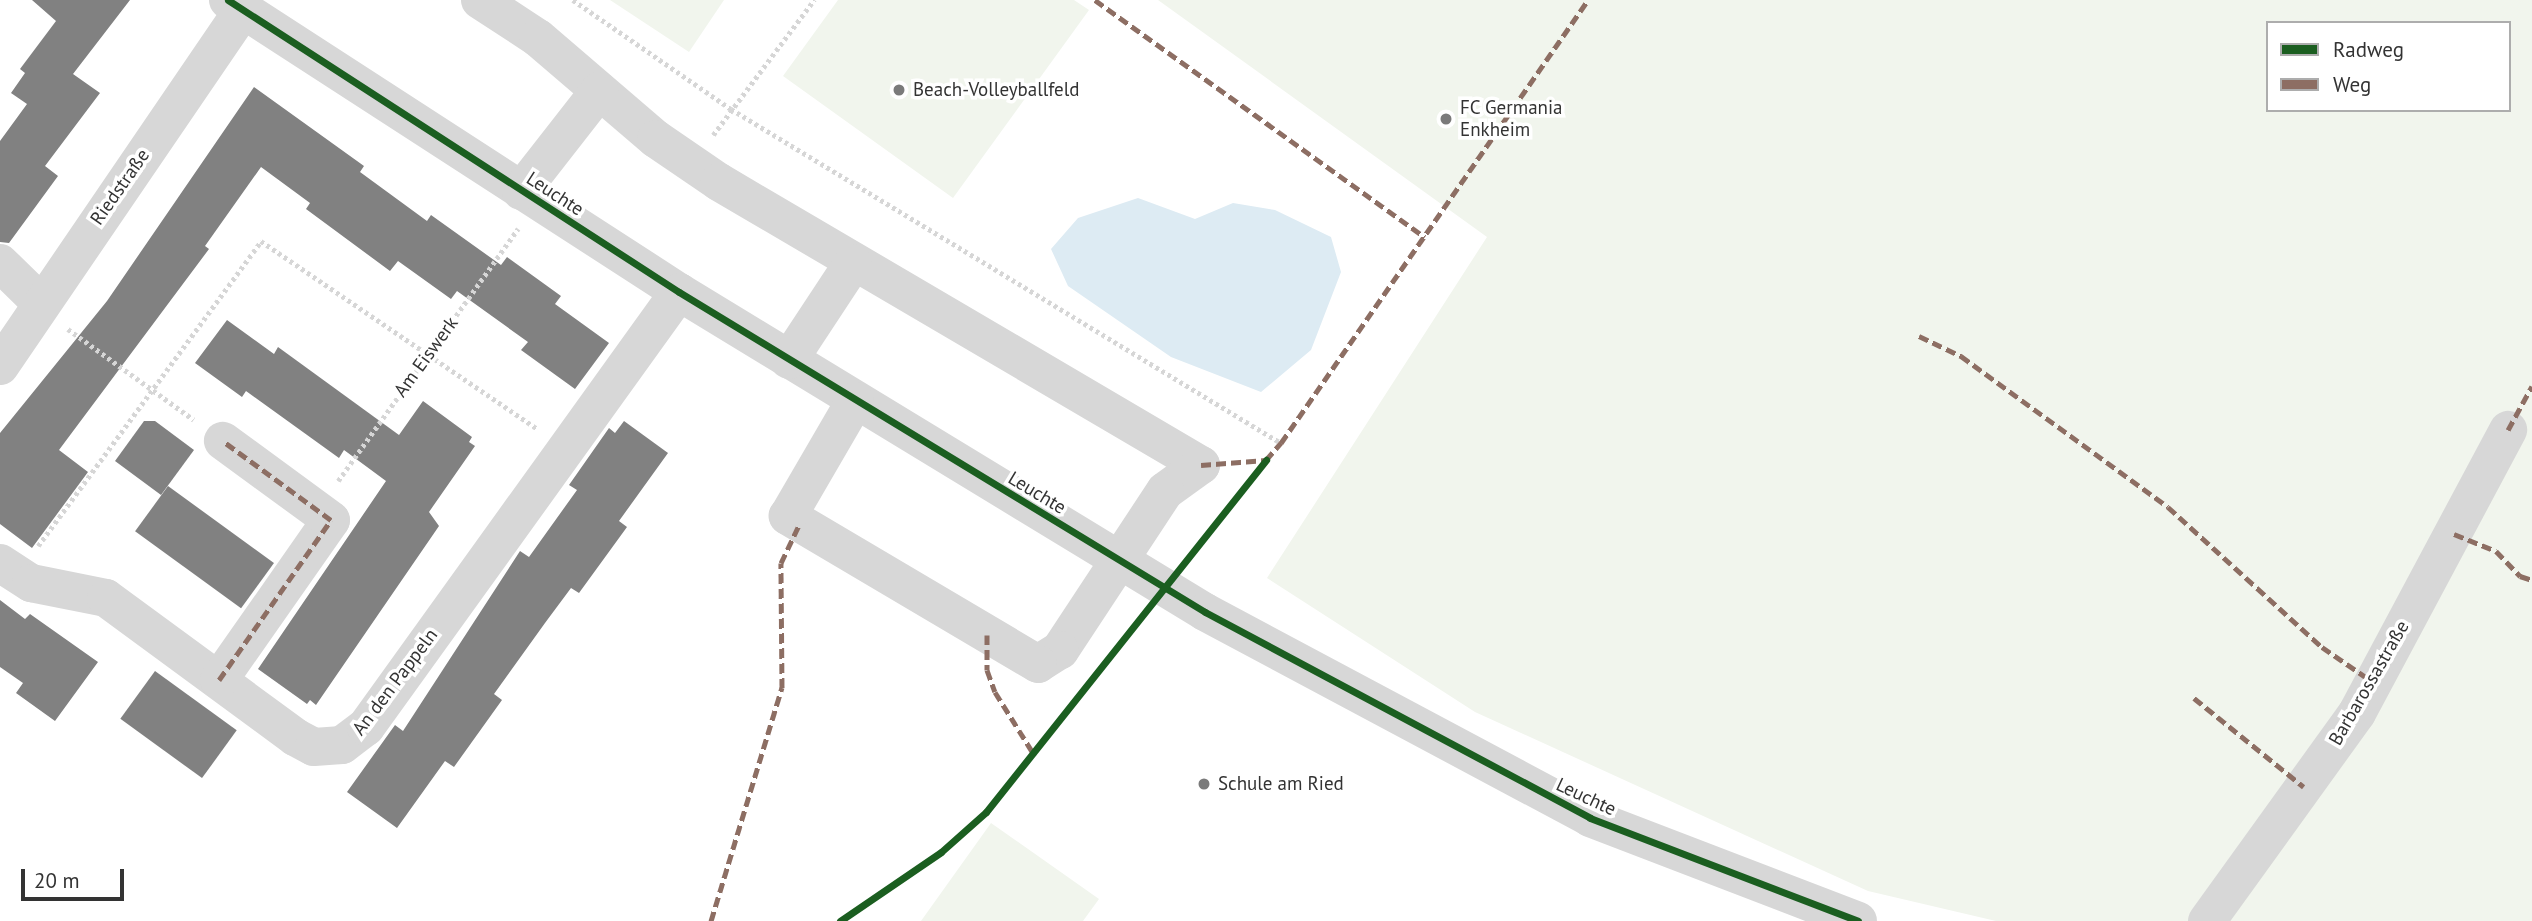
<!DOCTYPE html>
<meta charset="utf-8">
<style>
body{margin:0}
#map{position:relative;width:2532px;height:921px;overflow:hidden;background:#fff;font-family:"PT Sans",sans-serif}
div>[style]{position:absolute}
.green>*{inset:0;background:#f1f5ed}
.water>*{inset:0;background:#ddebf3}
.building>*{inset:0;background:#818181;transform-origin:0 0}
.path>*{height:4.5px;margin-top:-2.25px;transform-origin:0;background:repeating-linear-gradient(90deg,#d6d6d6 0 3.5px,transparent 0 7px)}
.minor>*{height:38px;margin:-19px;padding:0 19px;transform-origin:19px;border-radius:19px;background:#d7d7d7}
.quiet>*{height:5px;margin-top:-2.5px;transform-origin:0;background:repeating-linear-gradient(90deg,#8d6e63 0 10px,transparent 0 15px)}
.cycleway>*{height:7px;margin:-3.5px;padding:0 3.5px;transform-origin:3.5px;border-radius:3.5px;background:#1b5e20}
.dots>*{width:19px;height:19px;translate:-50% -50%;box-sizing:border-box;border:4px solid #fff;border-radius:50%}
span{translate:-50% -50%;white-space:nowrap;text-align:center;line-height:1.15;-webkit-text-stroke:7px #fff;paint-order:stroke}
.poi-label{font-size:19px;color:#333}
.left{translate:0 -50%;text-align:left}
.street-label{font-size:19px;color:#333}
.legend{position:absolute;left:2266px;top:21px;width:245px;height:91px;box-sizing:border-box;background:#fff;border:2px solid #adadad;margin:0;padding:9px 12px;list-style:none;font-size:21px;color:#333}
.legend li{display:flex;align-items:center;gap:14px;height:35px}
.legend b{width:35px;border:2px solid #adadad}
.scale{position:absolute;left:21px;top:869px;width:103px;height:32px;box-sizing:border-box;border:4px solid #333;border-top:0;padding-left:9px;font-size:21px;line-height:24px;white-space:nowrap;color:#333;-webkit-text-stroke:5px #fff;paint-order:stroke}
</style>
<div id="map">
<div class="green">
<div style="clip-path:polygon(610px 0,724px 0,689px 52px)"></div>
<div style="clip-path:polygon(838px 0,1074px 0,1089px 10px,953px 198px,783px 76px)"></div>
<div style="clip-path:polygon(evenodd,1158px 0,2532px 0,2532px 921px,1996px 921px,1868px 891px,1475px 712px,1267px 578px,1487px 237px,1158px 0,2268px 23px,2509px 23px,2509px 110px,2268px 110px,2268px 23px)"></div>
<div style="clip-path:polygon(991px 823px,1099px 899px,1083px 921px,921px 921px)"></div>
</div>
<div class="water">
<div style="clip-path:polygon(1138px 198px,1195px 219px,1233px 203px,1275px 210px,1331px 237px,1341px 272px,1311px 350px,1261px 392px,1171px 357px,1068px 286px,1051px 249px,1078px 218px)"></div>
</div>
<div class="building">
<div style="clip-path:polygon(32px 0,130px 0,73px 74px,100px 93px,45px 166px,58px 176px,9px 243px,0 242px,0 141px,27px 104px,11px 93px,25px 73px,20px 69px,56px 21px)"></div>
<div style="clip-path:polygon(254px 87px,364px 166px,360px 172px,427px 221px,431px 215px,501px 265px,507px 257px,561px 296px,555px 304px,609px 343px,575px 389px,521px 350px,528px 342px,457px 291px,451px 299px,398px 261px,390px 271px,306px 209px,310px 203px,261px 167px,205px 246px,209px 249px,59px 450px,88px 472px,32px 548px,0 524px,0 433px,107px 301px)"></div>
<div style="clip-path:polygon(227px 320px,274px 354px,278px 347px,399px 435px,423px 401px,472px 437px,469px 442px,475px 446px,429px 512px,439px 526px,316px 705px,310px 700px,307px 704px,258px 669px,386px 481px,344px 450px,339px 458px,246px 391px,242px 397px,195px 363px)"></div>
<div style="clip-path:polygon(144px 421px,155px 421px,194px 450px,161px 495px,115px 461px)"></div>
<div style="clip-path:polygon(624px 421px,668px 453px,619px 521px,627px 527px,579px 593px,571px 588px,545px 623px,494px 694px,502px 700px,454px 767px,445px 761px,397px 828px,347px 792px,395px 725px,403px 731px,520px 551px,529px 557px,577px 490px,569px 485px,609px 428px,615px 433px)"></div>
<div style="left:168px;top:486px;width:131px;height:56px;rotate:36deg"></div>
<div style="clip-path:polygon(0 600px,25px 619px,30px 614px,98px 662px,55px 721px,16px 693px,23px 683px,0 667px)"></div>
<div style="left:155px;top:671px;width:101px;height:59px;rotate:36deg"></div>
</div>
<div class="path">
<div style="left:573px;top:0;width:192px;rotate:34.6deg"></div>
<div style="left:731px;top:109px;width:643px;rotate:31.27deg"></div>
<div style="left:713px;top:135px;width:169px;rotate:-53.2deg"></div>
<div style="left:68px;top:329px;width:155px;rotate:35.8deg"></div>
<div style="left:338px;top:481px;width:310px;rotate:-54.5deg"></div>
<div style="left:38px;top:546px;width:378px;rotate:-53.8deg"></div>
<div style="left:261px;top:241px;width:335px;rotate:34.2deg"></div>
</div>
<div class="minor">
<div style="left:228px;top:0;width:537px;rotate:32.92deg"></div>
<div style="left:679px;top:292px;width:616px;rotate:31.31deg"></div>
<div style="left:1205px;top:612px;width:437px;rotate:28.1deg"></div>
<div style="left:1590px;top:818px;width:287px;rotate:21deg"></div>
<div style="left:480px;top:0;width:69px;rotate:33.2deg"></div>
<div style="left:538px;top:38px;width:155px;rotate:40.6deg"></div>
<div style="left:656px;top:139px;width:76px;rotate:34.3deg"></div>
<div style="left:719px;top:182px;width:559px;rotate:30.42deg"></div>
<div style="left:1201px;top:465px;width:44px;rotate:144.2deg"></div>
<div style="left:1165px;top:491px;width:191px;rotate:123.4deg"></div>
<div style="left:1060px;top:650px;width:26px;rotate:148deg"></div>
<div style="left:1038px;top:664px;width:291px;rotate:-149.4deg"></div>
<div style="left:788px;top:516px;width:133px;rotate:-59.8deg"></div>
<div style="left:521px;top:191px;width:127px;rotate:-52deg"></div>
<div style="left:0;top:263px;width:56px;rotate:44.3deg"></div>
<div style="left:789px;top:360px;width:116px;rotate:-56.6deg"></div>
<div style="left:0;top:366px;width:431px;rotate:-55.7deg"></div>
<div style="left:0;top:563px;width:37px;rotate:33deg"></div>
<div style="left:31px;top:583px;width:76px;rotate:11.3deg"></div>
<div style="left:106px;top:598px;width:235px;rotate:36.3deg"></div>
<div style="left:295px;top:737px;width:21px;rotate:28deg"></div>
<div style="left:314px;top:747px;width:28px;rotate:-4deg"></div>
<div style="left:342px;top:745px;width:30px;rotate:-37deg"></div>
<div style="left:366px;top:727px;width:536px;rotate:-54.26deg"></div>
<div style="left:219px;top:680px;width:195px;rotate:-55deg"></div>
<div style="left:331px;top:520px;width:134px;rotate:-143.8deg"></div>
<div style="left:2207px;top:921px;width:256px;rotate:-54.2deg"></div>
<div style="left:2357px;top:713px;width:321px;rotate:-61.9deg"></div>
</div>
<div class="quiet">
<div style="left:1095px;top:0;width:406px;rotate:35.7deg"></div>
<div style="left:1919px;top:336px;width:47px;rotate:25.5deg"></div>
<div style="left:1961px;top:356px;width:256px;rotate:36.1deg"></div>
<div style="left:2168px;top:507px;width:208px;rotate:42.3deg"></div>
<div style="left:2322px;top:647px;width:62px;rotate:34.5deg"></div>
<div style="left:2508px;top:430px;width:50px;rotate:-61.4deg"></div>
<div style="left:1201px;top:465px;width:65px;rotate:-4.4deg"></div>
<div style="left:1266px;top:460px;width:23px;rotate:-49deg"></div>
<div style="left:1281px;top:443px;width:539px;rotate:-55.28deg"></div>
<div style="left:2454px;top:534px;width:45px;rotate:22deg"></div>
<div style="left:2496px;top:551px;width:35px;rotate:46deg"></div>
<div style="left:2520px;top:576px;width:13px;rotate:18deg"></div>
<div style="left:987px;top:635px;width:35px;rotate:90deg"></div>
<div style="left:987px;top:670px;width:23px;rotate:70deg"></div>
<div style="left:995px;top:692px;width:75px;rotate:58deg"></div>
<div style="left:219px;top:680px;width:195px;rotate:-55deg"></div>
<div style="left:331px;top:520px;width:134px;rotate:-143.8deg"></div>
<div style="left:2194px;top:698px;width:141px;rotate:39deg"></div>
<div style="left:711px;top:921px;width:244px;rotate:-73.1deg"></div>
<div style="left:782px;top:688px;width:125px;rotate:-90.5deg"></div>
<div style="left:781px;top:563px;width:44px;rotate:-64.6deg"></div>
</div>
<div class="cycleway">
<div style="left:228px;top:0;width:537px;rotate:32.92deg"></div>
<div style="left:679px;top:292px;width:616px;rotate:31.31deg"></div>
<div style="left:1205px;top:612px;width:437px;rotate:28.1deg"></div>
<div style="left:1590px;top:818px;width:287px;rotate:21deg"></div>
<div style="left:840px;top:921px;width:122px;rotate:-34.3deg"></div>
<div style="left:941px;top:852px;width:60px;rotate:-41.6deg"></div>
<div style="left:986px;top:812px;width:450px;rotate:-51.5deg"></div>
</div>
<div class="dots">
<div style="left:899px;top:90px;background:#7a7a7a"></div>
<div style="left:1446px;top:119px;background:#7a7a7a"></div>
<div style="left:1204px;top:784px;background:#7a7a7a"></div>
</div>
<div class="poi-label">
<span class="left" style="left:913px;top:90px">Beach-Volleyballfeld</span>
<span class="left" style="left:1460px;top:119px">FC Germania<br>Enkheim</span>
<span class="left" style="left:1218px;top:784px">Schule am Ried</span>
</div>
<div class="street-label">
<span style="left:120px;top:187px;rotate:-55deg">Riedstraße</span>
<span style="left:555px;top:194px;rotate:33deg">Leuchte</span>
<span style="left:426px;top:357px;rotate:-54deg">Am Eiswerk</span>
<span style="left:1037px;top:493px;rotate:31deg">Leuchte</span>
<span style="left:395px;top:682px;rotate:-53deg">An den Pappeln</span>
<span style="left:2369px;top:683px;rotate:-60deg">Barbarossastraße</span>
<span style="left:1586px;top:797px;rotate:25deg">Leuchte</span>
</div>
<ul class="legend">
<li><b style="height:9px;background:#1b5e20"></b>Radweg</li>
<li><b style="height:9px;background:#8d6e63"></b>Weg</li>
</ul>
<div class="scale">20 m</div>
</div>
